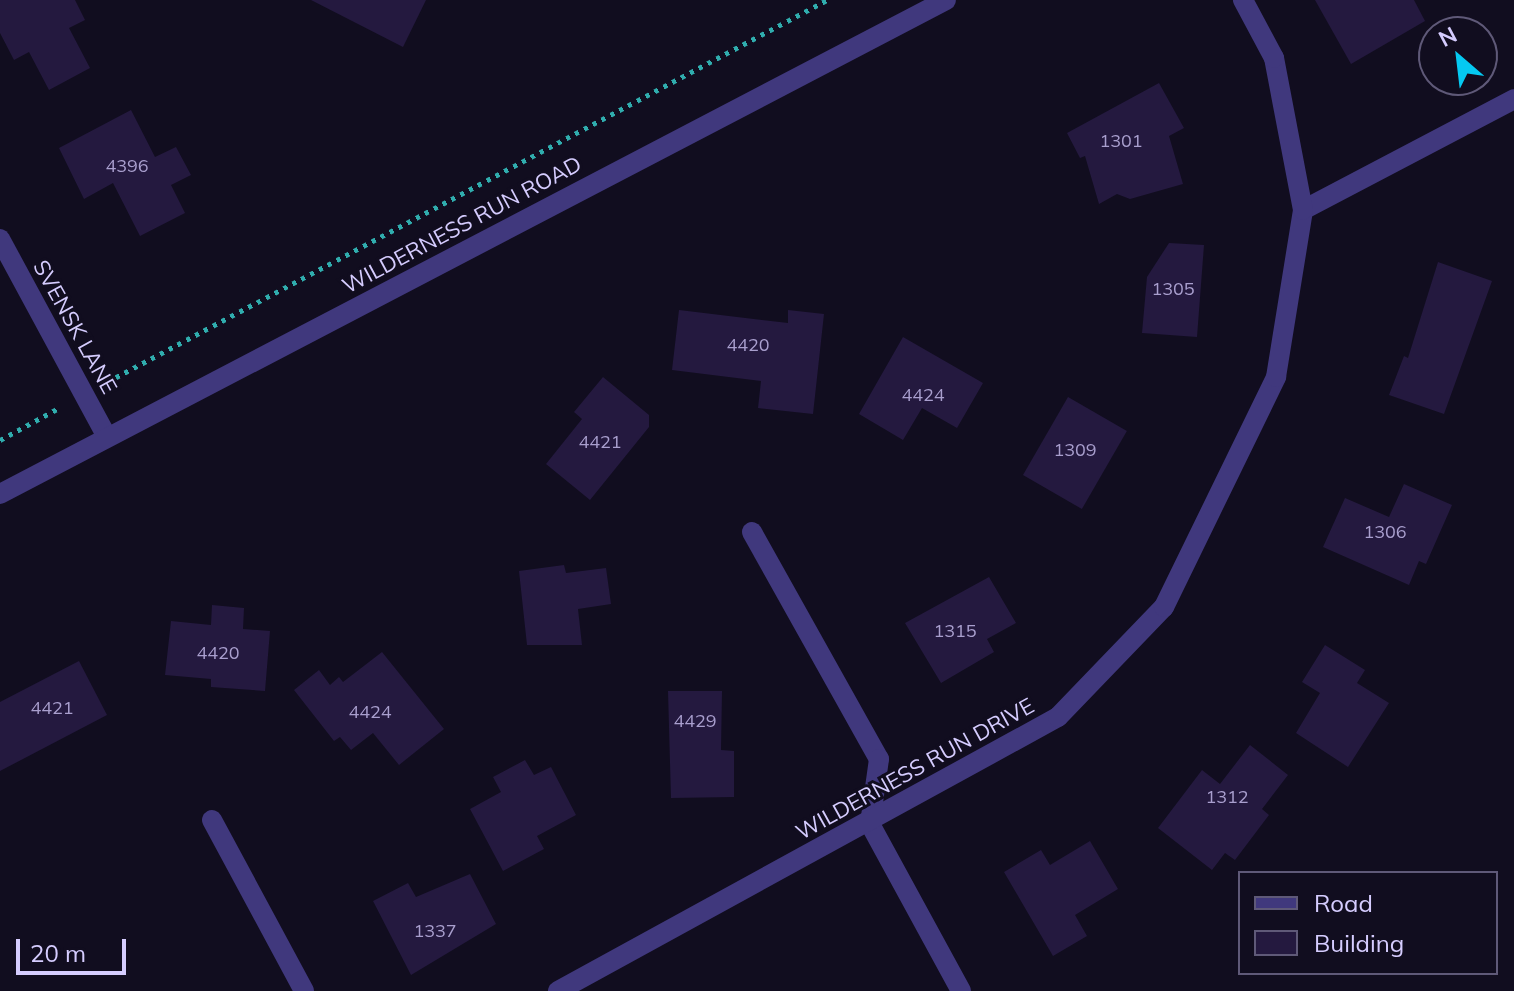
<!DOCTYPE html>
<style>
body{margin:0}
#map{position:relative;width:1514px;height:991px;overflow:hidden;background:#110d1f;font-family:Mulish,sans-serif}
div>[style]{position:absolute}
.building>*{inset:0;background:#24193f;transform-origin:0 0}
.path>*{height:5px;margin-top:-2.5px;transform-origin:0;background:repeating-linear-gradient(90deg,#30adae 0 4px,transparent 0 10px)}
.minor>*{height:20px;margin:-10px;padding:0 10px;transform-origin:10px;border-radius:10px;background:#40387d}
.tertiary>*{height:20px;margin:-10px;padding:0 10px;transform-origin:10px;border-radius:10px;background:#40387d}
span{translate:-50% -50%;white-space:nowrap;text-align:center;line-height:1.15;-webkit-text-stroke:6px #110d1f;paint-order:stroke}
.number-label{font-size:18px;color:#a99fce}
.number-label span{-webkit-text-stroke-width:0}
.street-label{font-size:22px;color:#d5ccfe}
.legend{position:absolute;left:1238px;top:871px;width:260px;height:104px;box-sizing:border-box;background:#110d1f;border:2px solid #5f5978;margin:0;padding:10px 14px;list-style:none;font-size:24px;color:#d5ccfe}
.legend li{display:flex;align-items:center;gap:16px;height:40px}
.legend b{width:40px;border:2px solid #5f5978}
.north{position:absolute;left:1418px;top:16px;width:80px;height:80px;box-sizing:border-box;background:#110d1f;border:2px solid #5f5978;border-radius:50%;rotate:332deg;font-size:22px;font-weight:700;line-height:32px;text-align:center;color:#d5ccfe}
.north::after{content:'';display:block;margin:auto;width:28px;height:36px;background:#05c9f1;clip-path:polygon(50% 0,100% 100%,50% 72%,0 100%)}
.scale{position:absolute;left:16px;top:939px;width:110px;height:36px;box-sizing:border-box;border:4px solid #d5ccfe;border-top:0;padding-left:10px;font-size:24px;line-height:28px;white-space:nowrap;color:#d5ccfe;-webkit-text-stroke:6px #110d1f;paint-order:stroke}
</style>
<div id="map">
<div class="building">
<div style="clip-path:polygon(0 0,75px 0,85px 20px,69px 28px,90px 68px,49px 90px,29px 52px,14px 60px,0 33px)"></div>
<div style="clip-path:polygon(311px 0,426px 0,403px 47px)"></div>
<div style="clip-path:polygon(1315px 0,1414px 0,1425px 21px,1351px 64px)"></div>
<div style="clip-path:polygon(1159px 83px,1184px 128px,1169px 136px,1183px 184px,1130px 199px,1117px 194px,1099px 204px,1085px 156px,1080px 158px,1067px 133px)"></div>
<div style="clip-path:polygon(131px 110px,155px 157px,176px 147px,191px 175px,171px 185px,185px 213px,140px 236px,113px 183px,84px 199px,59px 148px)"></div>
<div style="clip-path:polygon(1169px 243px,1204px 245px,1197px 337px,1142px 333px,1147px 277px)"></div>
<div style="clip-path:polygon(1438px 262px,1492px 281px,1444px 414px,1389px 395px,1404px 356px,1408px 358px)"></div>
<div style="clip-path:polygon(679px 310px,788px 323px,788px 310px,824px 314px,813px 414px,758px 408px,761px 381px,672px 370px)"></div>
<div style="clip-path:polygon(903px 337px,983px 383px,957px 428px,922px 408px,903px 440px,859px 414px)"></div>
<div style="clip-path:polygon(603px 377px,649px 415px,649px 427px,590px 500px,546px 464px,582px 419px,574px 412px)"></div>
<div style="left:1068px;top:397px;width:68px;height:90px;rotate:30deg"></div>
<div style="clip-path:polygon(1404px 484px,1452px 505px,1426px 564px,1419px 561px,1409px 585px,1323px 547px,1345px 498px,1389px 517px)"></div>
<div style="clip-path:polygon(564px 565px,566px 573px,606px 568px,611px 604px,578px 609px,582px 645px,527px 645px,519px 571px)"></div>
<div style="clip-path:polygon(989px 577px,1016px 623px,987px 639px,994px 652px,941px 683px,905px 623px)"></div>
<div style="clip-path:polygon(212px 605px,244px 608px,243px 629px,270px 631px,265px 691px,211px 687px,211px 679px,165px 675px,171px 621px,211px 625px)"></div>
<div style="clip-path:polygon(1325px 645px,1365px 670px,1357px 683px,1389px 703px,1348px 767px,1296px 733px,1320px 693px,1302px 682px)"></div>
<div style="clip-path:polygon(382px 652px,444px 729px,399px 765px,373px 733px,351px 750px,340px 737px,334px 741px,294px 690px,319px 670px,330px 685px,339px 677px,343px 682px)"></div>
<div style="clip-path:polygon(79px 661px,107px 715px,0 771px,0 702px)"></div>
<div style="clip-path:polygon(668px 691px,722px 691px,721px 750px,734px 751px,734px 797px,671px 798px)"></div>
<div style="clip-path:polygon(1250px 745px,1288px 775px,1262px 809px,1269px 815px,1235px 860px,1225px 853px,1212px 870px,1158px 828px,1202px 770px,1220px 784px)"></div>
<div style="clip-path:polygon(525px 760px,534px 775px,551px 767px,576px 815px,537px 836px,544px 849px,503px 871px,470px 809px,501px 792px,493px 777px)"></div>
<div style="clip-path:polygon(1090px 841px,1118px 889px,1075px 915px,1087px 936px,1053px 956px,1004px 872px,1041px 850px,1050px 865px)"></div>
<div style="clip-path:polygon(470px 874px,496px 924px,411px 975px,373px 901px,408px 883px,416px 897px)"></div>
</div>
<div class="path">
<div style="left:107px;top:382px;width:815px;rotate:-27.95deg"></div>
<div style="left:0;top:440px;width:67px;rotate:-28.5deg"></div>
</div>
<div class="minor">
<div style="left:1303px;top:210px;width:238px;rotate:-27.7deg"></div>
<div style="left:0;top:239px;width:225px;rotate:61.6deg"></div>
<div style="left:752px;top:532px;width:260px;rotate:60.8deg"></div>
<div style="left:879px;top:759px;width:66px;rotate:97.9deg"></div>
<div style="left:870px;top:824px;width:190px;rotate:61.4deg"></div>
<div style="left:212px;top:820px;width:194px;rotate:61.7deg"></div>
<div style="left:558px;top:991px;width:570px;rotate:-28.72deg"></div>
<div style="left:1058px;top:717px;width:153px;rotate:-46.1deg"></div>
<div style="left:1164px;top:607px;width:256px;rotate:-64deg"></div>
<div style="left:1276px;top:377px;width:169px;rotate:-80.8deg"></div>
<div style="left:1303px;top:210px;width:155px;rotate:-100.8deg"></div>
<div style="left:1274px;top:58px;width:66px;rotate:-118.1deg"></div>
</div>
<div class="tertiary">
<div style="left:0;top:494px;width:1067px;rotate:-27.57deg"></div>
</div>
<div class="number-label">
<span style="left:1121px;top:141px">1301</span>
<span style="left:127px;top:166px">4396</span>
<span style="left:1173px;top:289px">1305</span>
<span style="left:748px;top:345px">4420</span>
<span style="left:923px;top:395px">4424</span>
<span style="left:600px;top:442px">4421</span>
<span style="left:1075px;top:450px">1309</span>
<span style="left:1385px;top:532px">1306</span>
<span style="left:955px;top:631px">1315</span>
<span style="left:218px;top:653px">4420</span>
<span style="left:52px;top:708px">4421</span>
<span style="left:370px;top:712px">4424</span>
<span style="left:695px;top:721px">4429</span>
<span style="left:1227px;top:797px">1312</span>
<span style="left:435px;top:931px">1337</span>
</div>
<div class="street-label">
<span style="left:462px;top:225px;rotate:-28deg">WILDERNESS RUN ROAD</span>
<span style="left:75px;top:327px;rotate:61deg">SVENSK LANE</span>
<span style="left:915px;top:769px;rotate:-29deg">WILDERNESS RUN DRIVE</span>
</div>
<ul class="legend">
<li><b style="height:10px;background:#40387d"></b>Road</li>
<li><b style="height:22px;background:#24193f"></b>Building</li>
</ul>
<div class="north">N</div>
<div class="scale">20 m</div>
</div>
